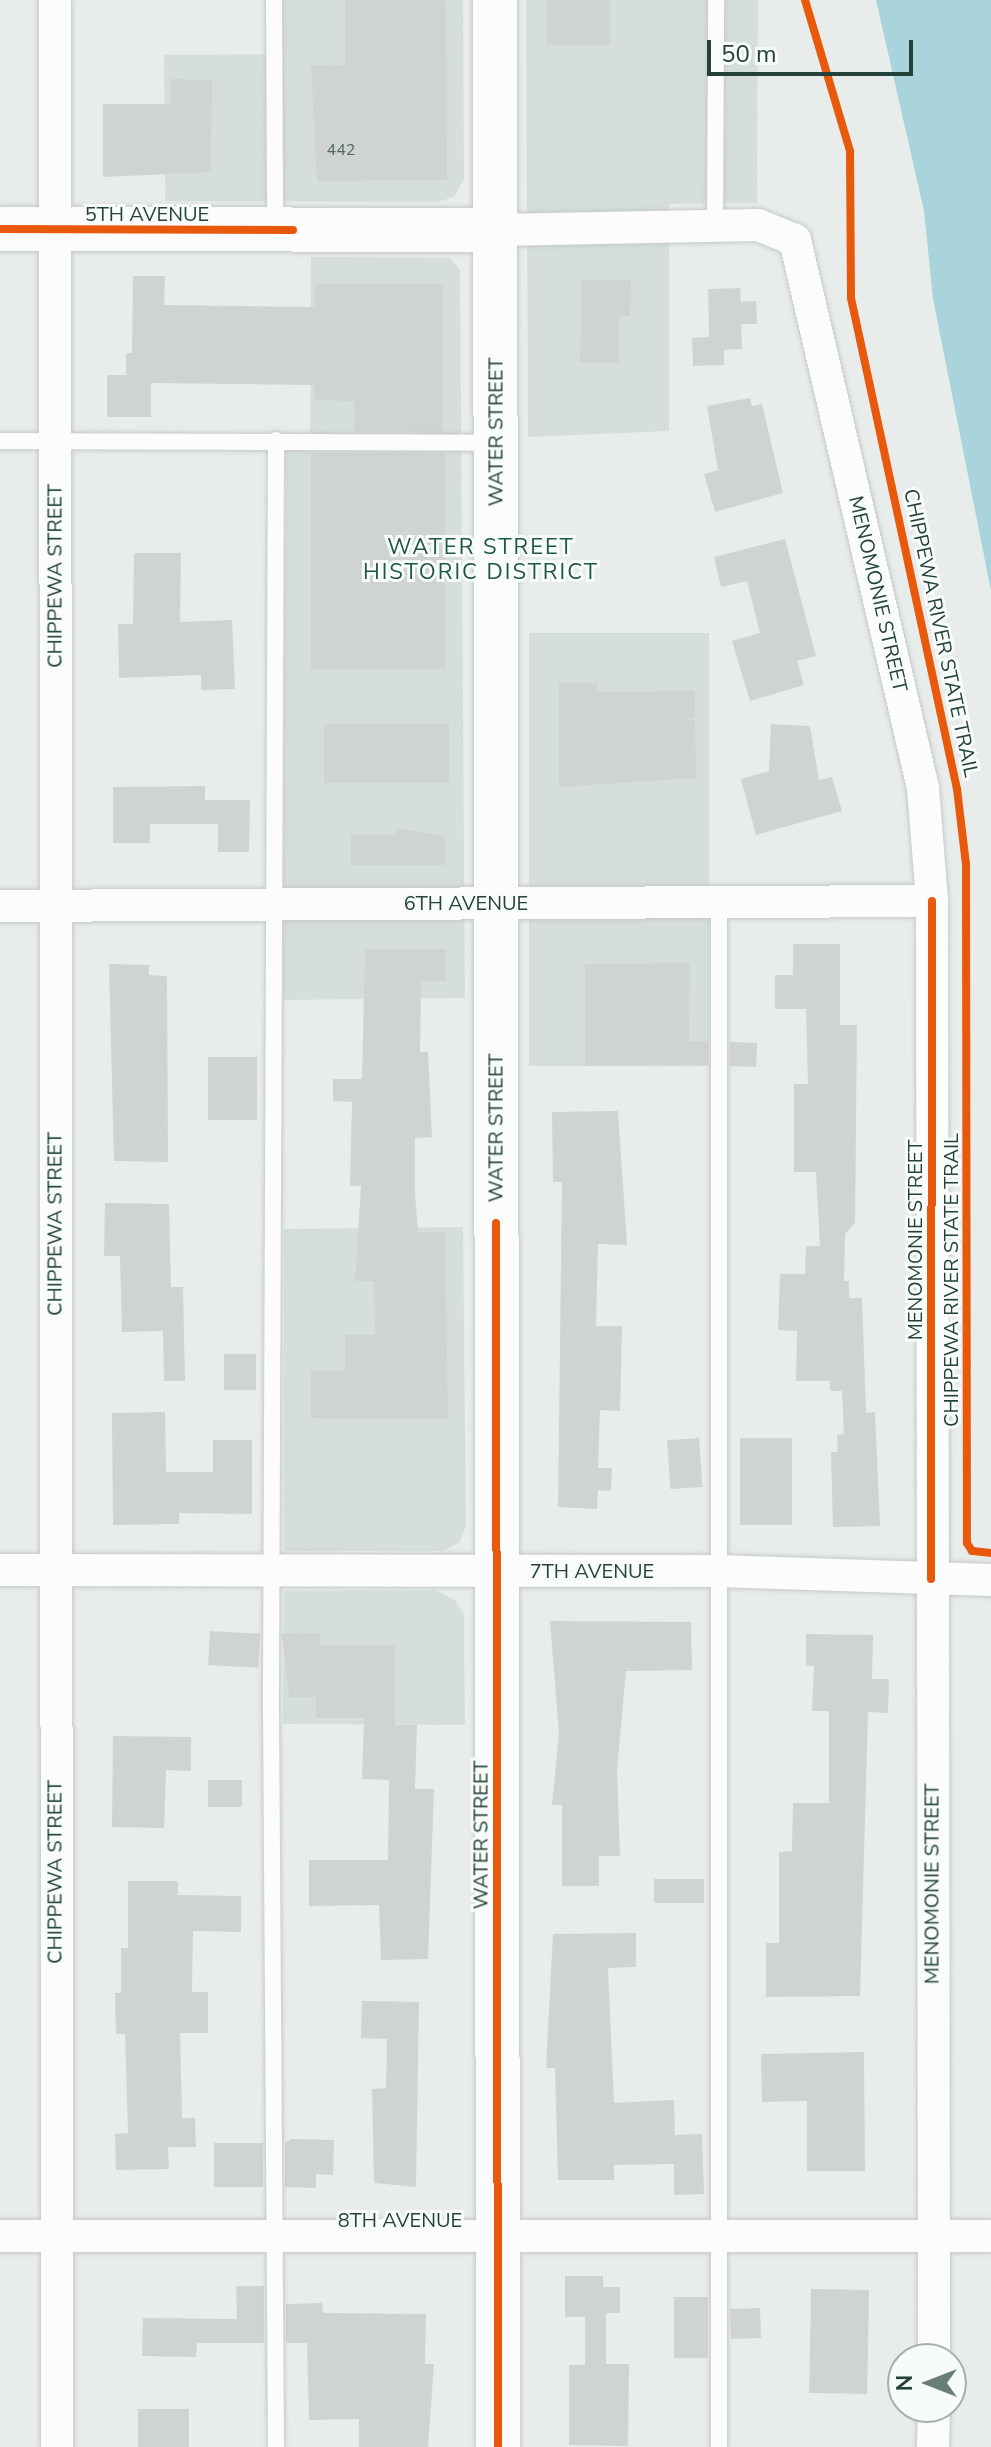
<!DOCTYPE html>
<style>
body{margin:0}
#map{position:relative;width:991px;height:2447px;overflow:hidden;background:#e8edeb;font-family:"Nunito Sans",sans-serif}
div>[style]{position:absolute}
.built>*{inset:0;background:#d6dedb;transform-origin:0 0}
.water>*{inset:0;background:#a9d4db}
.building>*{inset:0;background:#cfd4d2;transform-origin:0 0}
.roads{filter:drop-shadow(0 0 2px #c5cac8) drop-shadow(0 0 2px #c5cac8)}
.lane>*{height:16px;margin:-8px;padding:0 8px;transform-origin:8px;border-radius:8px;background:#fcfcfc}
.street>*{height:32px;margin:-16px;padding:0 16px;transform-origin:16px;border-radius:16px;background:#fcfcfc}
.secondary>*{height:44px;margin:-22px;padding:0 22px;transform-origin:22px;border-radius:22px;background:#fcfcfc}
.cycleway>*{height:8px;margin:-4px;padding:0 4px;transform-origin:4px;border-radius:4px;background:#e8590c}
span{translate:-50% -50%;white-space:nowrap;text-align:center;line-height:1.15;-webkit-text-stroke:6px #f7fbf9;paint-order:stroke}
.number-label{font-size:16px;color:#506761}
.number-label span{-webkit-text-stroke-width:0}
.street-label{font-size:20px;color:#24423a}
.neighbourhood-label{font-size:22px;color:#1f5548;letter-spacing:2px}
.north{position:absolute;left:887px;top:2343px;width:80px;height:80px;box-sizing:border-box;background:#f7fbf9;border:2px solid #a3b1ad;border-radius:50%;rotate:270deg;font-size:22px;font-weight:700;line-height:32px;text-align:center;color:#24423a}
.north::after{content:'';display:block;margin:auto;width:28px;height:36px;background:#697e78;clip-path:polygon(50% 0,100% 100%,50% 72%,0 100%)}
.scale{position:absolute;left:707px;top:40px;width:206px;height:36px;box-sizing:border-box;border:4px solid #24423a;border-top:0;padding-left:10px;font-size:24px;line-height:28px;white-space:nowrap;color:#24423a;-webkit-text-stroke:6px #f7fbf9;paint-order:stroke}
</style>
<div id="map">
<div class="built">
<div style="clip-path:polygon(281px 0,463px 0,464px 179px,454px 197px,437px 202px,165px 201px,164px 55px,281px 54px)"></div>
<div style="clip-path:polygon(526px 0,758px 0,757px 203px,669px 204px,669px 431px,528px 437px)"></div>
<div style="clip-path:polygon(311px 257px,450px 258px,460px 270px,465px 998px,283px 1000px,286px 445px,310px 445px)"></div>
<div style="left:529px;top:633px;width:180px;height:433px"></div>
<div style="clip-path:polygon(463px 1227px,466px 1525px,460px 1542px,443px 1551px,284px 1551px,284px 1229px)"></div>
<div style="clip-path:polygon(436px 1590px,456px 1601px,464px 1615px,465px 1725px,283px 1724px,284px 1591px)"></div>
</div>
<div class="water">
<div style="clip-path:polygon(876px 0,991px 0,991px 591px,933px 299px,924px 211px)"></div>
</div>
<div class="building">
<div style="clip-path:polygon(345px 0,446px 0,447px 180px,317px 181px,311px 65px,345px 66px)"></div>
<div style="left:547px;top:0;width:63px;height:45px"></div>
<div style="clip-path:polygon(171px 79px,212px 80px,211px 172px,103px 177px,103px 104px,171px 104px)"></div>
<div style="clip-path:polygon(133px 276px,165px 276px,164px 305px,315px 307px,315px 284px,443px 284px,442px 432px,354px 431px,354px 401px,314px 400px,314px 385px,151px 383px,151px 417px,107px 417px,107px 375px,126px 375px,126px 353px,132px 353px)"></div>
<div style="clip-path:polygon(582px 280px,631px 280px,630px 316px,619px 316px,619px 363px,580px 362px)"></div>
<div style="clip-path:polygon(740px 288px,741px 302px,756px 301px,757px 324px,741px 324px,742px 349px,724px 350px,724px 365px,693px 366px,692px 338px,709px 337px,708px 289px)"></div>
<div style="clip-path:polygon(750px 398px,752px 406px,762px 404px,783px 493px,715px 512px,704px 474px,718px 470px,707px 406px)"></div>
<div style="left:311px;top:453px;width:134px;height:216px"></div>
<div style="clip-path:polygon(785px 539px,816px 656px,797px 661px,804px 685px,750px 701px,732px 641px,760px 633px,747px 581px,721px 587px,714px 557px)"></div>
<div style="clip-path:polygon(134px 553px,181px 553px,180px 622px,232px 620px,235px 689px,201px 690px,201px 675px,119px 678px,118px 624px,133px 624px)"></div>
<div style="clip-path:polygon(559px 683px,597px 683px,597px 692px,695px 691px,695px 717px,687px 720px,695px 720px,696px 778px,559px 787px)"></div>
<div style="left:324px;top:724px;width:125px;height:59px"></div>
<div style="clip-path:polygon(771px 724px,810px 726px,819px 780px,832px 777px,842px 811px,756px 835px,741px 779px,769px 771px)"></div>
<div style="clip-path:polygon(205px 786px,205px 800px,250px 800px,249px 852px,218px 852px,218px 824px,150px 824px,150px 843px,113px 843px,113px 787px)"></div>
<div style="clip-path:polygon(397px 828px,445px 836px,445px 865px,351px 865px,351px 835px,397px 835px)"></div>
<div style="clip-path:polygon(793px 944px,840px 944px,840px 1025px,857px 1025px,855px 1223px,845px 1234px,844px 1281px,849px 1281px,849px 1298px,862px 1298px,866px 1413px,875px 1412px,880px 1526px,833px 1527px,831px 1452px,838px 1452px,837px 1435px,844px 1434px,842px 1391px,830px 1391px,830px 1381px,796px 1381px,797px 1331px,778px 1330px,780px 1274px,805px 1274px,806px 1246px,820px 1246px,816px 1172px,794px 1172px,794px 1084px,808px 1084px,806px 1009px,775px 1009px,775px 975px,793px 975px)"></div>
<div style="clip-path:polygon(365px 949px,446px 949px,446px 981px,421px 981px,420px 1052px,428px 1052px,432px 1137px,415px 1138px,415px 1194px,418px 1232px,445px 1232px,448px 1419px,311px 1418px,311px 1370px,345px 1371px,345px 1335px,375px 1335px,374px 1281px,355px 1281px,361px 1186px,350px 1186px,352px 1102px,333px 1101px,333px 1079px,362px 1079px)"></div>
<div style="clip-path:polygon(690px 963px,689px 1041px,708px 1042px,708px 1065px,585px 1066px,585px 964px)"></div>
<div style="clip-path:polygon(109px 964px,149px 965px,149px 975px,167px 976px,168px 1162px,114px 1161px)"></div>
<div style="left:730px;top:1042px;width:27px;height:24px;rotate:2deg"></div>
<div style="left:208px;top:1057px;width:49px;height:63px"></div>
<div style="clip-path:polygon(618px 1111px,627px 1245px,598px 1244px,596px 1326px,622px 1326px,620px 1411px,600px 1410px,598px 1468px,612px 1468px,611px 1491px,598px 1490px,597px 1509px,558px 1507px,562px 1182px,553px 1182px,552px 1112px)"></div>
<div style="clip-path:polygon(105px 1203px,169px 1204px,171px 1287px,183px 1287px,185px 1381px,164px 1381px,163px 1331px,122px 1332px,120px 1256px,104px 1256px)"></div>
<div style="left:224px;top:1354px;width:32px;height:36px"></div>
<div style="clip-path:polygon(165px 1412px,166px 1472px,213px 1472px,213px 1440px,252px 1440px,252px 1514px,179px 1513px,179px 1524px,113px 1525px,112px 1413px)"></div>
<div style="left:699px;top:1438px;width:49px;height:32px;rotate:86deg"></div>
<div style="left:740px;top:1438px;width:52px;height:87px"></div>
<div style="clip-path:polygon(550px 1621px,691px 1622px,692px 1670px,626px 1671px,617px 1770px,620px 1856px,599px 1856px,599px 1886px,562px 1886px,562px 1805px,552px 1805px,559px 1734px)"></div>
<div style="left:210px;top:1631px;width:50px;height:34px;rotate:3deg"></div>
<div style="clip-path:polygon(320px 1633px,320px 1646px,395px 1645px,395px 1725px,417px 1725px,415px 1789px,434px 1789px,428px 1959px,381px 1960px,379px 1905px,309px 1906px,309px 1860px,388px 1860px,389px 1780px,362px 1779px,364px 1718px,316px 1718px,316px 1697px,289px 1697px,282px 1634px)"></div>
<div style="clip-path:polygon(806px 1634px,873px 1635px,872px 1679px,889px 1679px,888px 1713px,868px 1712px,860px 1996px,766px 1997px,766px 1943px,779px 1943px,779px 1852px,792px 1851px,793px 1803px,829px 1803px,829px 1711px,812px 1711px,814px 1666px,806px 1665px)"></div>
<div style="clip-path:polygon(113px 1736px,191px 1737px,191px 1771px,166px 1770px,164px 1828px,112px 1827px)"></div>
<div style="left:208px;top:1780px;width:34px;height:27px"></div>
<div style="left:654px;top:1879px;width:50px;height:24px"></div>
<div style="clip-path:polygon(128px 1881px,178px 1881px,178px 1895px,241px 1896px,241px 1932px,193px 1931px,192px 1992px,208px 1992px,208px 2033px,180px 2033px,182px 2118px,195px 2118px,196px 2147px,168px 2147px,169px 2169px,116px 2170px,115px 2134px,128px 2133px,125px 2034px,116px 2034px,115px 1993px,121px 1993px,121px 1948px,128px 1948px)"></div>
<div style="clip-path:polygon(636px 1933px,636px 1967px,608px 1968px,614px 2103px,674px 2100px,675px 2135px,702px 2134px,704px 2194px,674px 2195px,674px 2164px,614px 2165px,614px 2180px,558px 2180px,555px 2068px,546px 2068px,553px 1934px)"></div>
<div style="clip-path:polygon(362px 2001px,419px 2002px,416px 2187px,374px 2183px,372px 2089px,386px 2088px,387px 2039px,361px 2038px)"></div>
<div style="clip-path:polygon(864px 2052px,865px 2171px,807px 2171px,807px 2101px,762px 2102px,761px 2054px)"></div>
<div style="clip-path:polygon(292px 2139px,334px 2140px,333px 2175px,316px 2174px,316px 2188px,285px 2187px,285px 2143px)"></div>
<div style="left:214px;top:2143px;width:49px;height:44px"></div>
<div style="clip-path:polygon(565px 2276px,603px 2276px,603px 2287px,620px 2287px,620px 2313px,606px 2313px,606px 2364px,629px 2364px,628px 2446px,569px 2445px,569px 2365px,585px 2365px,585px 2317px,565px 2317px)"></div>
<div style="clip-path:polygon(236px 2286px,264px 2286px,264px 2343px,197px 2343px,196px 2357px,142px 2356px,143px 2318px,237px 2319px)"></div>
<div style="left:811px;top:2289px;width:58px;height:104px;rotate:1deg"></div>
<div style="left:674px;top:2297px;width:34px;height:61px"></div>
<div style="clip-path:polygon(322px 2303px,323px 2313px,426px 2314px,425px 2364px,434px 2364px,428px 2447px,359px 2447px,359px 2419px,309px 2420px,307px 2343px,286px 2343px,286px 2304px)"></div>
<div style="left:760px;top:2308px;width:30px;height:30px;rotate:88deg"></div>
<div style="left:138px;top:2409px;width:51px;height:38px"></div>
</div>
<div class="roads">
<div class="lane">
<div style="left:274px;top:0;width:226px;rotate:89.7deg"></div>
<div style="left:715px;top:226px;width:226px;rotate:-89.7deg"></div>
<div style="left:276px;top:440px;width:1270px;rotate:90.23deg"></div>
<div style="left:271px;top:1710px;width:737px;rotate:89.61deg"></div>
<div style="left:0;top:441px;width:494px;rotate:0.2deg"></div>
<div style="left:719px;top:902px;width:1545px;rotate:90deg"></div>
</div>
<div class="street">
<div style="left:55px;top:0;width:2447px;rotate:89.95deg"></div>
<div style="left:495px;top:230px;width:263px;rotate:-1.1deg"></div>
<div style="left:758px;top:225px;width:40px;rotate:22deg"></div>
<div style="left:795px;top:240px;width:563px;rotate:76.85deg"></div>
<div style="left:923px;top:788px;width:113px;rotate:85.4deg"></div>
<div style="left:932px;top:901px;width:1458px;rotate:89.92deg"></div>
<div style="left:0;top:906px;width:932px;rotate:-0.31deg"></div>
<div style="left:0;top:1570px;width:717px;rotate:0.08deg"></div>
<div style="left:717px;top:1571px;width:274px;rotate:1.9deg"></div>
<div style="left:0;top:2236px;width:991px"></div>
<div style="left:933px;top:2447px;width:40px;rotate:-88.6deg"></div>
</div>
<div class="secondary">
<div style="left:495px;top:0;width:2447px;rotate:89.93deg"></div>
<div style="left:0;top:229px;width:495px;rotate:0.1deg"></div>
</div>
</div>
<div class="cycleway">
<div style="left:805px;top:0;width:158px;rotate:73.4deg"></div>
<div style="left:850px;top:151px;width:147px;rotate:89.6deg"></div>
<div style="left:851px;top:298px;width:502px;rotate:77.82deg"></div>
<div style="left:957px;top:789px;width:76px;rotate:83.2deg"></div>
<div style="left:966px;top:864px;width:679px;rotate:89.92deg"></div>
<div style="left:967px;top:1543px;width:9px;rotate:58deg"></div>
<div style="left:972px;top:1551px;width:19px;rotate:6deg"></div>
<div style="left:0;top:229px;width:293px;rotate:0.2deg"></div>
<div style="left:496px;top:1223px;width:1224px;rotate:89.91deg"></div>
<div style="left:931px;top:1579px;width:678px;rotate:-89.92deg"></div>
</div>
<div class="number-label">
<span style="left:341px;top:150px">442</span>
</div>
<div class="street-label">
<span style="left:147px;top:214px">5TH AVENUE</span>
<span style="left:496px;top:432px;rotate:-90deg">WATER STREET</span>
<span style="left:55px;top:576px;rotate:-90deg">CHIPPEWA STREET</span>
<span style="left:878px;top:594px;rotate:77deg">MENOMONIE STREET</span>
<span style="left:941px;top:633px;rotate:78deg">CHIPPEWA RIVER STATE TRAIL</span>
<span style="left:466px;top:903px">6TH AVENUE</span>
<span style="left:496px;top:1128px;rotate:-90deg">WATER STREET</span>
<span style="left:55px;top:1224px;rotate:-90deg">CHIPPEWA STREET</span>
<span style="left:915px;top:1240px;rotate:-90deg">MENOMONIE STREET</span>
<span style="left:951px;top:1280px;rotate:-90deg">CHIPPEWA RIVER STATE TRAIL</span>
<span style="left:592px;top:1571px">7TH AVENUE</span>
<span style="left:481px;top:1835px;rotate:-90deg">WATER STREET</span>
<span style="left:55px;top:1872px;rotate:-90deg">CHIPPEWA STREET</span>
<span style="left:932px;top:1884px;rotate:-90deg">MENOMONIE STREET</span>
<span style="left:400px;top:2220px">8TH AVENUE</span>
</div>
<div class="neighbourhood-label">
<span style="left:481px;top:560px">WATER STREET<br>HISTORIC DISTRICT</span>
</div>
<div class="north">N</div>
<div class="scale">50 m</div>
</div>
